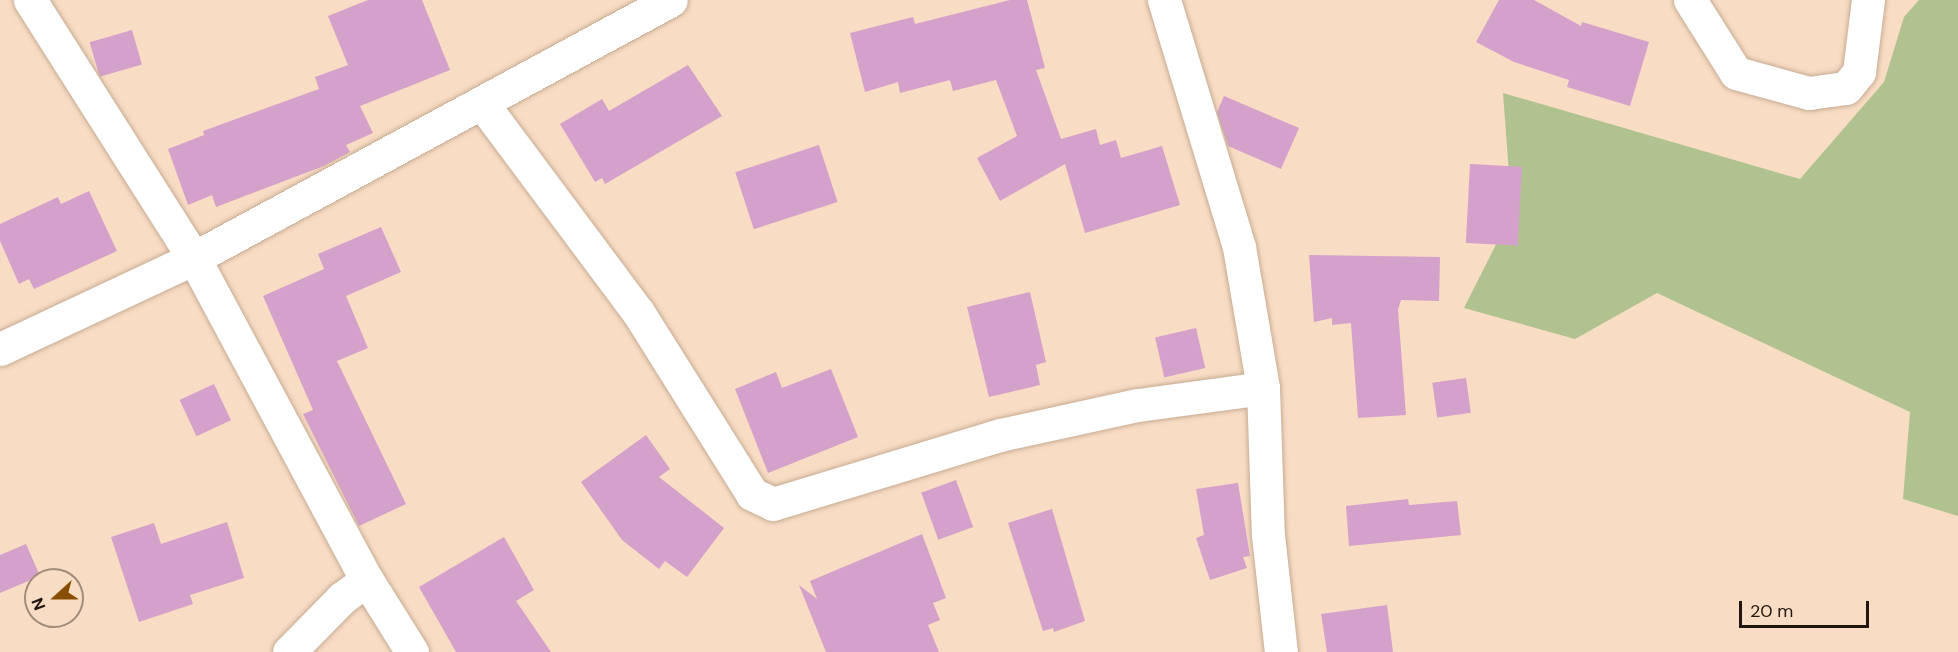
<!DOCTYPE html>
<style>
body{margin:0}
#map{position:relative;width:1958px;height:652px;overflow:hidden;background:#f8dcc3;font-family:"DM Sans",sans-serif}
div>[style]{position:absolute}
.green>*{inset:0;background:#afc28f}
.building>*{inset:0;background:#d4a1cb;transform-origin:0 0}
.roads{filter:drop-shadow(0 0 2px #c6ab93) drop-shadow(0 0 2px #c6ab93)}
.street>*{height:33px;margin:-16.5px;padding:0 16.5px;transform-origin:16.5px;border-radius:16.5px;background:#fff}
span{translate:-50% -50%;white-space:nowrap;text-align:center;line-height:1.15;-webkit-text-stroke:6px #f8dcc3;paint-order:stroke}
.north{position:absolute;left:24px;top:568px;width:60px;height:60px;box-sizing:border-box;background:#f8dcc3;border:2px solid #a28d7a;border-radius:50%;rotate:249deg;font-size:16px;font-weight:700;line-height:24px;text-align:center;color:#20160d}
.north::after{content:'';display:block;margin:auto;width:21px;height:27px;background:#884f04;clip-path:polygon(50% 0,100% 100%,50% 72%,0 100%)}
.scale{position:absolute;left:1739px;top:601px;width:130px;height:27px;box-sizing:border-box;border:3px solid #20160d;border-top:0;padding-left:8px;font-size:18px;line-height:21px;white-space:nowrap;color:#20160d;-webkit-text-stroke:4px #f8dcc3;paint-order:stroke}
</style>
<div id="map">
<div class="green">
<div style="clip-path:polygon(1919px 0,1958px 0,1958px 516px,1903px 499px,1910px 412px,1657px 293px,1575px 339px,1464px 308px,1512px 213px,1503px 93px,1800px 179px,1884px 82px,1904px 17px)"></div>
</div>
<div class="building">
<div style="clip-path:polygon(368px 0,422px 0,450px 70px,360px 106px,373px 133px,346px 145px,350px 152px,324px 166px,216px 207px,212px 195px,188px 205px,168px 149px,204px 135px,203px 131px,319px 89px,315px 77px,348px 65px,328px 16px)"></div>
<div style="clip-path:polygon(1010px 0,1027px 0,1045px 68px,1036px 70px,1061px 139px,1096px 129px,1100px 145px,1116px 140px,1121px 158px,1162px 146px,1180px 205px,1085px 233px,1065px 164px,1000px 201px,977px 158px,1017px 136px,996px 80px,953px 91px,950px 80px,900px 93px,898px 82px,865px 92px,850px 33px,913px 17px,915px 24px)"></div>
<div style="clip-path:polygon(1499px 0,1534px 0,1581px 26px,1582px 22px,1649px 42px,1630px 106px,1567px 87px,1569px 80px,1514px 62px,1476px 42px)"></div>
<div style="left:132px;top:30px;width:36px;height:44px;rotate:74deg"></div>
<div style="clip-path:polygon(688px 65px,722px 116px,605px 184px,602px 178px,595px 182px,560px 124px,602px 99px,609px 111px)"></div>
<div style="clip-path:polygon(1224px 96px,1299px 128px,1281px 169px,1228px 146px,1217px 112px)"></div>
<div style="left:819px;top:145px;width:60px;height:88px;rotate:72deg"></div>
<div style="left:1470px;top:164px;width:52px;height:79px;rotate:3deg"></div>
<div style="clip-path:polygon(89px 191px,117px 251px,34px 289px,29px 279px,19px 284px,0 241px,0 224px,58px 197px,61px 204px)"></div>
<div style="clip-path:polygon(381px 227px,401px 272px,346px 296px,368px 348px,337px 361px,406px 504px,359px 526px,303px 414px,313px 410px,263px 296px,324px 269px,318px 254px)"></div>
<div style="clip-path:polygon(1309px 255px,1440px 257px,1439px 301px,1401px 300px,1398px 310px,1406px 415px,1358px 418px,1351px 323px,1332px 325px,1332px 318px,1314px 322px)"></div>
<div style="clip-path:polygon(1030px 292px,1046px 362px,1036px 365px,1040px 385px,989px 397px,967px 307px)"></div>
<div style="left:1196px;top:328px;width:41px;height:42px;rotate:77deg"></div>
<div style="clip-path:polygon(831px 369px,858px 437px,768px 473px,735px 389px,776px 372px,782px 388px)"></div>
<div style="left:1466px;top:378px;width:35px;height:34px;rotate:82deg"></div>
<div style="left:214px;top:384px;width:40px;height:38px;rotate:65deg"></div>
<div style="clip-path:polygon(646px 435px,670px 469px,659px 477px,724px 528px,687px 577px,665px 561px,659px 569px,622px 540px,581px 482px)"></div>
<div style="left:956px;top:480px;width:50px;height:37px;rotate:70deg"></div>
<div style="clip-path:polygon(1238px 483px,1250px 556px,1243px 557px,1247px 568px,1210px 580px,1196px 538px,1204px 535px,1196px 489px)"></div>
<div style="clip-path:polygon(1408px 499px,1409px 505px,1457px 501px,1461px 535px,1349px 546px,1346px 506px)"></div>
<div style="clip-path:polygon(1052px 509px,1085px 621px,1054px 632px,1053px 628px,1043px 631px,1008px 523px)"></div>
<div style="clip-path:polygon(227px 522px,244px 578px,190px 595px,193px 604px,139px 622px,111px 537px,154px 523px,161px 544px)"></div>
<div style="clip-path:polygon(922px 534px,946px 598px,933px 603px,940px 620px,928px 625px,939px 652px,826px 652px,799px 585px,817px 599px,810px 581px)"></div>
<div style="clip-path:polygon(504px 537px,534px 590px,516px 601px,551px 652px,456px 652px,419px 587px)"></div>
<div style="clip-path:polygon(26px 544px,40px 576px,0 593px,0 555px)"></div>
<div style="clip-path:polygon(1387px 605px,1393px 652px,1327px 652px,1321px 614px)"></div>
</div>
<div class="roads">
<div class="street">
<div style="left:30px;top:0;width:306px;rotate:57.6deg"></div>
<div style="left:194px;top:258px;width:366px;rotate:61.8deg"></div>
<div style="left:367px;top:580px;width:85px;rotate:58deg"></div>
<div style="left:1164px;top:0;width:258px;rotate:73.1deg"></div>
<div style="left:1239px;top:247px;width:143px;rotate:80.3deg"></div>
<div style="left:1263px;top:388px;width:147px;rotate:88.1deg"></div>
<div style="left:1268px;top:535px;width:118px;rotate:83.7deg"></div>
<div style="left:1690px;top:0;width:86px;rotate:57.8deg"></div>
<div style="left:1736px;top:73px;width:76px;rotate:15.3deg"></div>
<div style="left:1809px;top:93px;width:37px;rotate:-8deg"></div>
<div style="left:1846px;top:88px;width:21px;rotate:-51deg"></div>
<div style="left:1859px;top:72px;width:73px;rotate:-82.9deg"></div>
<div style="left:482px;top:103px;width:261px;rotate:53.3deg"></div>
<div style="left:638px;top:312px;width:215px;rotate:57.9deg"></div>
<div style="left:752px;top:494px;width:23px;rotate:25deg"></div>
<div style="left:773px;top:504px;width:237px;rotate:-16.9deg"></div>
<div style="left:1000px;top:435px;width:141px;rotate:-12.3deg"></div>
<div style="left:1138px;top:405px;width:126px;rotate:-7.7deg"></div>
<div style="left:0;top:349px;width:214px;rotate:-25.1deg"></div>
<div style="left:194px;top:258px;width:542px;rotate:-28.41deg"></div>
<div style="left:289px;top:652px;width:76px;rotate:-45.5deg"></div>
<div style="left:342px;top:598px;width:31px;rotate:-36deg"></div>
</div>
</div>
<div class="north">N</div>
<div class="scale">20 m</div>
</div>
